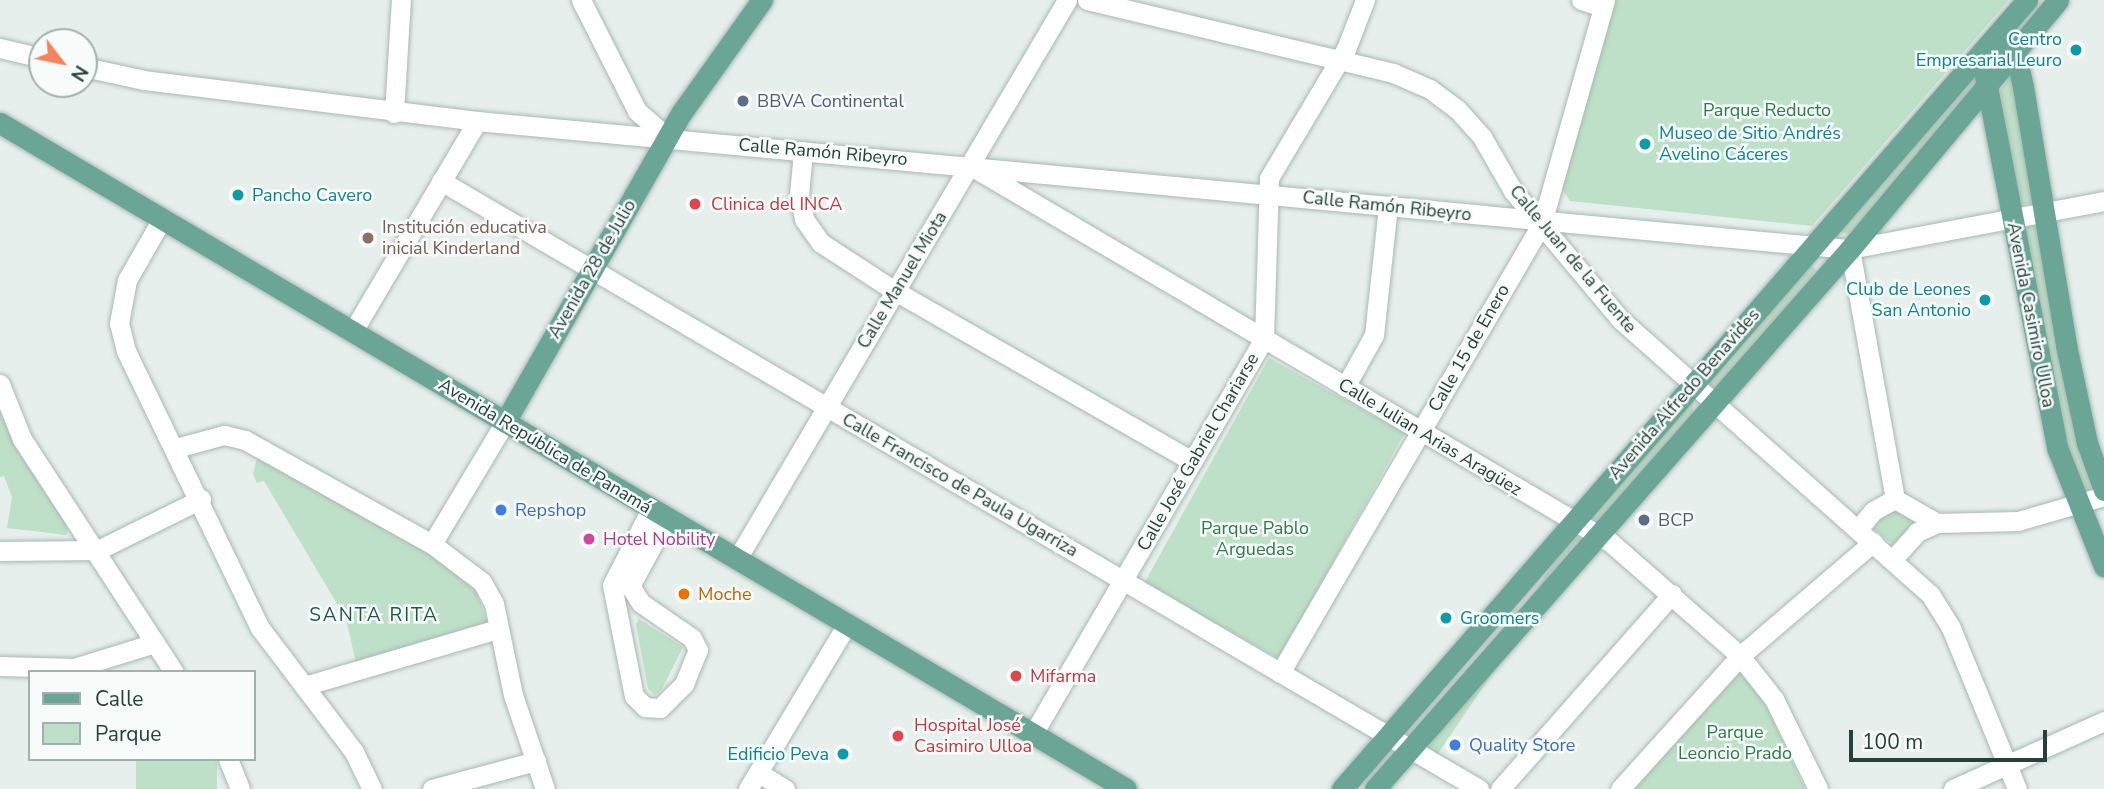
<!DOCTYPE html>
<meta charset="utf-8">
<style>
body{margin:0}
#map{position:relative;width:2104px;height:789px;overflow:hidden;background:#e6efeb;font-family:"Nunito Sans",sans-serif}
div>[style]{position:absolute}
.green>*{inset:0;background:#bfe0c8;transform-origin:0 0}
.roads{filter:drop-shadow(0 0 2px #a8b8b2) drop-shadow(0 0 2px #a8b8b2)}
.minor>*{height:19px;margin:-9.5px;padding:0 9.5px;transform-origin:9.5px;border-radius:9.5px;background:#fff}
.major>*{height:21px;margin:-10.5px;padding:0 10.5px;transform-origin:10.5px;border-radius:10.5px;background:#6aa596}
.dots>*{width:19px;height:19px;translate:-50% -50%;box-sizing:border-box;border:4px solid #f7fbf9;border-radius:50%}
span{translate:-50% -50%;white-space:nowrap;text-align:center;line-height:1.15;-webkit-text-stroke:5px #f7fbf9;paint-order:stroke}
.culture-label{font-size:18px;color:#0d838f}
.right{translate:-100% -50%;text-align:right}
.left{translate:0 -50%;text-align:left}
.service-label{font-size:18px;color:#4e5e75}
.park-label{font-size:18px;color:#2d7a4b}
.street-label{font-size:18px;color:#24423a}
.health-label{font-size:18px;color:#be3a42}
.education-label{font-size:18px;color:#785e54}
.shop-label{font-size:18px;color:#366cbe}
.hotel-label{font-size:18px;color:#b23c85}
.food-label{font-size:18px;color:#c56008}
.neighbourhood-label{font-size:19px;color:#1f5548;letter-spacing:2px}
.legend{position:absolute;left:28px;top:670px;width:228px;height:91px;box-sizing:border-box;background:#f7fbf9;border:2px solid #a3b1ad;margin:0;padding:9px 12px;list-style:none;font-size:21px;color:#24423a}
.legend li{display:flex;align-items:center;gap:14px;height:35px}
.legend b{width:35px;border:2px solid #a3b1ad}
.north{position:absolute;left:28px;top:28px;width:70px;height:70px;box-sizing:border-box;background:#f7fbf9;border:2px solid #a3b1ad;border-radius:50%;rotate:122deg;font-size:19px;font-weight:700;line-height:28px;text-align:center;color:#24423a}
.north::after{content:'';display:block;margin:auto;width:24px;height:32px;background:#f4845f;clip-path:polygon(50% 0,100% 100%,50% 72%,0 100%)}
.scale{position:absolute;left:1849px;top:730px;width:198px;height:32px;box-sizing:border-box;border:4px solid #24423a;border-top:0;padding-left:9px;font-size:21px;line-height:24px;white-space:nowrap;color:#24423a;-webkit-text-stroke:5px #f7fbf9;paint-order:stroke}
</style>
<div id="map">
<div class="green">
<div style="clip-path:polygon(1615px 0,2009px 0,1812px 226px,1570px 201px,1561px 187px)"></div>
<div style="clip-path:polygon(1966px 78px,1976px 78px,1977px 89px,1854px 234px,1842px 233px,1837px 227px)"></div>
<div style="clip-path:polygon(2009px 78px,2016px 82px,2035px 203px,2019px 205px,2000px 91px)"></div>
<div style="clip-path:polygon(2038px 224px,2094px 488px,2085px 493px,2056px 417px,2021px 226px)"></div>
<div style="clip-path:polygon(1810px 262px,1819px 275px,1711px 394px,1704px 381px)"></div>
<div style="left:1269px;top:358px;width:155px;height:258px;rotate:29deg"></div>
<div style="clip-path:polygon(1692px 402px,1694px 416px,1598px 522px,1592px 518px,1595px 508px)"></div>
<div style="clip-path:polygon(0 404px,69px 526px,66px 535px,7px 528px,12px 497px,4px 476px,0 477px)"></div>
<div style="clip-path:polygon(258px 454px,429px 554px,476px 589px,488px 625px,356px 663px,346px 619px,264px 481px,257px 483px,253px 474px)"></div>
<div style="left:1892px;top:505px;width:28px;height:30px;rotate:39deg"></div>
<div style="left:1573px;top:534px;width:11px;height:264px;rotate:34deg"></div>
<div style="clip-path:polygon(639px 619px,683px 647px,661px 691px,655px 695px,648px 689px,636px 624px)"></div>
<div style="clip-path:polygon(1740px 672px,1764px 701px,1805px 789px,1630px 789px)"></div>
<div style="left:136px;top:759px;width:81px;height:30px"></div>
</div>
<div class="roads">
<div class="minor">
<div style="left:581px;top:0;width:124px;rotate:63.2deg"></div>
<div style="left:637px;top:111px;width:40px;rotate:41deg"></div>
<div style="left:1087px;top:0;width:315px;rotate:13.4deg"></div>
<div style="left:1393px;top:73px;width:40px;rotate:23.4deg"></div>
<div style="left:1430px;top:89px;width:34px;rotate:37deg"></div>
<div style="left:1457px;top:109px;width:38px;rotate:48deg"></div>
<div style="left:1482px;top:137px;width:62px;rotate:60.1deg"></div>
<div style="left:1513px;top:191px;width:168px;rotate:50.1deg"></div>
<div style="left:1621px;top:320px;width:413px;rotate:41.6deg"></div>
<div style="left:1930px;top:594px;width:40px;rotate:58deg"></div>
<div style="left:1951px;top:628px;width:174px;rotate:67.7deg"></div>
<div style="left:1581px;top:0;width:23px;rotate:18deg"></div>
<div style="left:0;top:48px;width:43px;rotate:13.4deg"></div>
<div style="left:84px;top:67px;width:61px;rotate:12.2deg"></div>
<div style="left:144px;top:80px;width:336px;rotate:7deg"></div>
<div style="left:477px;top:121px;width:1379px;rotate:5.33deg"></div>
<div style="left:1850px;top:249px;width:258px;rotate:-10.7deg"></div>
<div style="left:394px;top:113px;width:113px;rotate:-86.5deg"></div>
<div style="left:803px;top:151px;width:44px;rotate:95.2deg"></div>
<div style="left:799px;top:195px;width:25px;rotate:78deg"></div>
<div style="left:804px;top:219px;width:29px;rotate:55deg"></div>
<div style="left:821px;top:243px;width:88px;rotate:33deg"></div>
<div style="left:895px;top:291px;width:342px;rotate:29.8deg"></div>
<div style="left:976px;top:169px;width:736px;rotate:30.47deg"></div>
<div style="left:1610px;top:542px;width:173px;rotate:41.2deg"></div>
<div style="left:1740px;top:656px;width:55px;rotate:51.7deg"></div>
<div style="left:1774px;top:699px;width:100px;rotate:63.9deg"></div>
<div style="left:441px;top:181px;width:1203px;rotate:30.36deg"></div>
<div style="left:162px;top:219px;width:70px;rotate:119.8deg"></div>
<div style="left:127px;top:280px;width:44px;rotate:100.5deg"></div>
<div style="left:119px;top:323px;width:29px;rotate:76deg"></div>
<div style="left:126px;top:351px;width:308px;rotate:64.2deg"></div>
<div style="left:260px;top:628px;width:156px;rotate:52.8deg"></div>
<div style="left:354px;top:752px;width:41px;rotate:64.1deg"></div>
<div style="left:1850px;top:249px;width:254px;rotate:79.8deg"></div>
<div style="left:353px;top:331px;width:244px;rotate:-59.4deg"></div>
<div style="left:0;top:384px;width:59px;rotate:68.2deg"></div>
<div style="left:22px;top:439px;width:278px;rotate:56.9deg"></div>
<div style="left:1345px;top:387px;width:60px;rotate:-60.9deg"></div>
<div style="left:1374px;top:335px;width:130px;rotate:-83.8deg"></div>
<div style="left:176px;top:448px;width:50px;rotate:-15.2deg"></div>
<div style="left:224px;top:435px;width:22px;rotate:13deg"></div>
<div style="left:245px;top:440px;width:214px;rotate:29.1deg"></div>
<div style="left:432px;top:544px;width:63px;rotate:37.2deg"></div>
<div style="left:482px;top:582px;width:25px;rotate:61deg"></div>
<div style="left:494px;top:604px;width:93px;rotate:78.2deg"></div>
<div style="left:513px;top:695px;width:99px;rotate:71.2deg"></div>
<div style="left:651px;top:509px;width:85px;rotate:117.2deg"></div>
<div style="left:612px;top:585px;width:113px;rotate:78.8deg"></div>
<div style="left:634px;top:696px;width:16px;rotate:45deg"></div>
<div style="left:645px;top:707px;width:15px;rotate:4deg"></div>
<div style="left:660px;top:708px;width:34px;rotate:-45deg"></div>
<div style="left:684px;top:684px;width:37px;rotate:-68deg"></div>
<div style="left:698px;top:650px;width:13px;rotate:-117deg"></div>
<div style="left:692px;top:638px;width:62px;rotate:-145.5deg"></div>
<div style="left:641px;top:603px;width:20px;rotate:-123deg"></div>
<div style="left:630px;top:586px;width:77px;rotate:-61.4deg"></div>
<div style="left:1858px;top:529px;width:23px;rotate:-50deg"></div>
<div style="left:1873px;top:511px;width:25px;rotate:-29deg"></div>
<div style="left:1895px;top:499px;width:48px;rotate:29.7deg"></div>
<div style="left:432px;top:544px;width:142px;rotate:-59.1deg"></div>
<div style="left:0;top:551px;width:98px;rotate:-0.6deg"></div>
<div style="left:98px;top:550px;width:115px;rotate:-26.3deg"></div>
<div style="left:737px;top:559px;width:649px;rotate:-59.44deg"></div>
<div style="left:1893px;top:559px;width:36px;rotate:-48deg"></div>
<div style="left:1917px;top:532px;width:22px;rotate:-24deg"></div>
<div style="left:1937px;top:523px;width:81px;rotate:-1.4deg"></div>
<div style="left:2018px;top:521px;width:90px;rotate:-16.2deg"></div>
<div style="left:0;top:666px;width:74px;rotate:1.5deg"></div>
<div style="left:74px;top:668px;width:85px;rotate:-17.2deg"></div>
<div style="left:1280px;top:673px;width:521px;rotate:-59.79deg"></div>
<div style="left:1542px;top:223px;width:232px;rotate:-74.2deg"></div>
<div style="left:304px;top:686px;width:202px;rotate:-16.4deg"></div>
<div style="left:1033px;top:734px;width:458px;rotate:-59.7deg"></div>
<div style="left:1264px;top:339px;width:161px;rotate:-88.2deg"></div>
<div style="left:1269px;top:178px;width:150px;rotate:-59.2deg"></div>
<div style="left:1346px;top:49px;width:53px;rotate:-68.8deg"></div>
<div style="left:228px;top:759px;width:32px;rotate:68deg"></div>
<div style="left:759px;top:773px;width:31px;rotate:32deg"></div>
<div style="left:432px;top:789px;width:108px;rotate:-15.1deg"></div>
<div style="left:748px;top:789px;width:192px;rotate:-59deg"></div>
<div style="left:1500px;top:789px;width:260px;rotate:-48.6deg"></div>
<div style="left:1620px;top:789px;width:179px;rotate:-47.9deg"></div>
<div style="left:1740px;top:656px;width:175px;rotate:-40.6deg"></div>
<div style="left:1953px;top:789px;width:166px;rotate:-24.2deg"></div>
</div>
<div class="major">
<div style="left:2002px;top:48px;width:23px;rotate:47deg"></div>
<div style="left:2018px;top:65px;width:23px;rotate:77deg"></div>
<div style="left:2023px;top:87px;width:262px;rotate:80.5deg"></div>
<div style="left:2066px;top:345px;width:100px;rotate:77.9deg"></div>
<div style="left:2087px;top:443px;width:50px;rotate:70.1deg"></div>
<div style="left:1985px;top:76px;width:381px;rotate:79deg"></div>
<div style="left:2058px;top:450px;width:125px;rotate:68.4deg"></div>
<div style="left:0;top:123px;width:1308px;rotate:30.6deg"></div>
<div style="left:505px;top:422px;width:357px;rotate:-60.3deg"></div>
<div style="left:682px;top:112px;width:138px;rotate:-54.5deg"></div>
<div style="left:1342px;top:789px;width:1045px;rotate:-49.04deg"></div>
<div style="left:1375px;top:789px;width:719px;rotate:-48.66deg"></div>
<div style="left:1850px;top:249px;width:324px;rotate:-50.1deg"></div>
</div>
</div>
<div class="dots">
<div style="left:2076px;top:50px;background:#0f9aa8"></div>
<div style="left:743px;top:101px;background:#5c6f8a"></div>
<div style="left:1645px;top:144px;background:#0f9aa8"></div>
<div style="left:238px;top:195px;background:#0f9aa8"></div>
<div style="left:695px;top:204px;background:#e0444e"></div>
<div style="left:368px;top:238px;background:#8d6e63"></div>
<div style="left:1985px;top:300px;background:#0f9aa8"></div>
<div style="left:501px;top:510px;background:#3f7fe0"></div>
<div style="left:1644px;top:520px;background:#5c6f8a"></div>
<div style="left:589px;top:539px;background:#d1479c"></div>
<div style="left:684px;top:594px;background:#e8710a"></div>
<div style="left:1446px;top:618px;background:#0f9aa8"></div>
<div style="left:1016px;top:676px;background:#e0444e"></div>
<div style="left:898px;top:736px;background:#e0444e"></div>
<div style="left:1455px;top:745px;background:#3f7fe0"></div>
<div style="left:843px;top:754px;background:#0f9aa8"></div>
</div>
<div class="culture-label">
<span class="right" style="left:2062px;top:50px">Centro<br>Empresarial Leuro</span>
<span class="left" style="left:1659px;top:144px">Museo de Sitio Andrés<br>Avelino Cáceres</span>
<span class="left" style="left:252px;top:195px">Pancho Cavero</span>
<span class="right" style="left:1971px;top:300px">Club de Leones<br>San Antonio</span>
<span class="left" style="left:1460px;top:618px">Groomers</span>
<span class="right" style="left:829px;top:754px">Edificio Peva</span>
</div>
<div class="service-label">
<span class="left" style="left:757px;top:101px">BBVA Continental</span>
<span class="left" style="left:1658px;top:520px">BCP</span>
</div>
<div class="park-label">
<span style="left:1767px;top:110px">Parque Reducto</span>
<span style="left:1255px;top:539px">Parque Pablo<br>Arguedas</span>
<span style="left:1735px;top:743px">Parque<br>Leoncio Prado</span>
</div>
<div class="street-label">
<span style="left:823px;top:152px;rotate:5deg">Calle Ramón Ribeyro</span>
<span style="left:1387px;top:206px;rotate:6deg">Calle Ramón Ribeyro</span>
<span style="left:1573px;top:259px;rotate:50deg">Calle Juan de la Fuente</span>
<span style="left:592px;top:269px;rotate:-60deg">Avenida 28 de Julio</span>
<span style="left:902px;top:280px;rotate:-59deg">Calle Manuel Miota</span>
<span style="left:2031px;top:315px;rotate:79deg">Avenida Casimiro Ulloa</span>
<span style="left:1469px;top:348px;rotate:-60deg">Calle 15 de Enero</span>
<span style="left:1684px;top:394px;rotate:-49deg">Avenida Alfredo Benavides</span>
<span style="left:1430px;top:437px;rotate:31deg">Calle Julian Arias Aragüez</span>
<span style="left:545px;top:446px;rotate:31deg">Avenida República de Panamá</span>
<span style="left:1198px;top:452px;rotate:-60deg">Calle José Gabriel Chariarse</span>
<span style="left:960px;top:485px;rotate:30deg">Calle Francisco de Paula Ugarriza</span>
</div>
<div class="health-label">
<span class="left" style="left:711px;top:204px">Clinica del INCA</span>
<span class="left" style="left:1030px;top:676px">Mifarma</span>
<span class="left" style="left:914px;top:736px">Hospital José<br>Casimiro Ulloa</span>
</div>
<div class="education-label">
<span class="left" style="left:382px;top:238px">Institución educativa<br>inicial Kinderland</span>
</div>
<div class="shop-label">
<span class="left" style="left:515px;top:510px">Repshop</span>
<span class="left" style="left:1469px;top:745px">Quality Store</span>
</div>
<div class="hotel-label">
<span class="left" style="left:603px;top:539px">Hotel Nobility</span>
</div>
<div class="food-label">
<span class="left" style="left:698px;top:594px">Moche</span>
</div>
<div class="neighbourhood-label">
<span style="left:374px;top:616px">SANTA RITA</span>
</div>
<ul class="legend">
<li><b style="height:9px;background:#6aa596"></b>Calle</li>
<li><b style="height:19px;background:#bfe0c8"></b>Parque</li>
</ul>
<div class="north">N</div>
<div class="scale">100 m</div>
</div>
